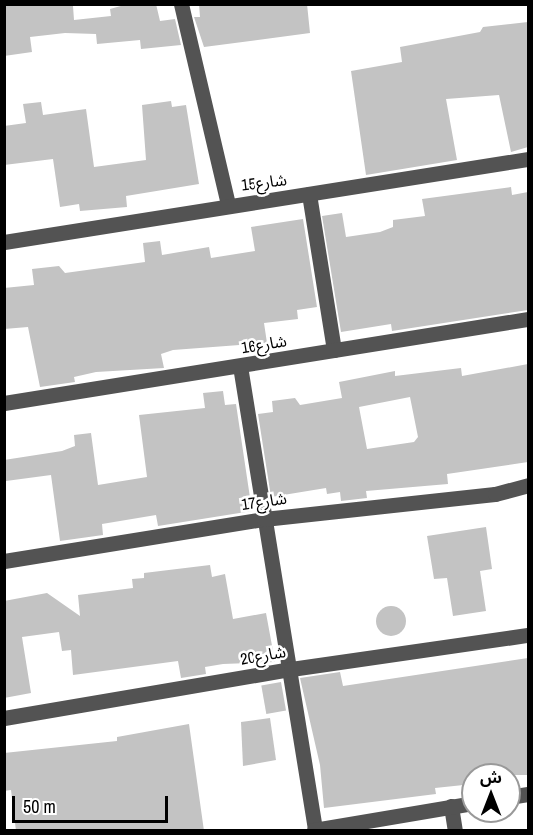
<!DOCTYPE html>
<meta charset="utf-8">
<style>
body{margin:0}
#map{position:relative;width:533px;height:835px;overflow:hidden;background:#fff;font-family:"Archivo Narrow","Noto Sans Arabic",sans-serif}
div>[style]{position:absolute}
.building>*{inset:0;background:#c3c3c3;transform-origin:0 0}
.round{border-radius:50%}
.minor>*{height:15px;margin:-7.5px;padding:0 7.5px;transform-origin:7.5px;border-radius:7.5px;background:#535353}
span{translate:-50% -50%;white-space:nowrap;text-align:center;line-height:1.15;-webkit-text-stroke:5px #fff;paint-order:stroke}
.street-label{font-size:16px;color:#000}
.frame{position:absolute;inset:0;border:6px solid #000;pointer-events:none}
.north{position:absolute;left:461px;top:763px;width:60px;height:60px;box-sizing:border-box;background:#fff;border:2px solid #999;border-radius:50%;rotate:0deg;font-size:16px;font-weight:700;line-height:24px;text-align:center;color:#000}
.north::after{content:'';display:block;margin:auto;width:21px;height:27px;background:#000;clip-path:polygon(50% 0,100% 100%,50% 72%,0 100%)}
.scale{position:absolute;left:12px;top:796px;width:156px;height:27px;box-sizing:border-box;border:3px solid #000;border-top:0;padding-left:8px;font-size:18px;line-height:21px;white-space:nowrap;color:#000;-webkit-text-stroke:4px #fff;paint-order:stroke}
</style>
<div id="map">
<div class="building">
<div style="clip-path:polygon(4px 4px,73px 6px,74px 20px,111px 16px,110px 9px,128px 4px,156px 4px,160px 21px,175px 19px,181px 45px,141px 49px,140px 40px,97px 44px,96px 34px,65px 33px,30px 37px,32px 52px,4px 56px)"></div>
<div style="clip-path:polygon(199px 4px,307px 4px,310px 33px,204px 47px,194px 17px,200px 17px)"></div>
<div style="clip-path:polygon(528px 22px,528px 147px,511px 152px,499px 95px,446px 99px,457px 160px,366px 175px,351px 71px,402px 62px,400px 47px,480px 32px,483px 27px)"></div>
<div style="clip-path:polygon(171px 101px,172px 107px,186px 105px,199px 184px,126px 196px,127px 207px,80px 211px,79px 204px,60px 207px,53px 159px,4px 165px,4px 126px,26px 123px,23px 104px,41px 102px,43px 115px,86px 109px,94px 167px,146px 160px,142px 105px)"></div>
<div style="clip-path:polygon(511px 187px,512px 195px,528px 192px,528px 310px,392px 331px,391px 324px,341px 332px,322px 216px,342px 213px,346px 237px,380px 232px,393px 227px,393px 220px,425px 216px,422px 199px)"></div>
<div style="clip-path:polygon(303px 219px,317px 307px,297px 310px,298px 319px,264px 323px,267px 343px,173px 350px,161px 354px,164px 368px,96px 372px,74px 377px,75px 382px,40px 387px,28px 327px,4px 329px,4px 288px,34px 285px,32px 269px,59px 266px,65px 273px,145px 262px,143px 243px,160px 241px,162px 255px,209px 247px,211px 258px,255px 251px,251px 227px)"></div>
<div style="clip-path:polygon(evenodd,528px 364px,528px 462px,447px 474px,448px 484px,366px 491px,367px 498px,341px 501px,340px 492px,327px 494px,326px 488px,271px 497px,258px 414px,273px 412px,272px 401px,295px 398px,300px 405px,342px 398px,339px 382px,395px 371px,395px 376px,461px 368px,462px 376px,528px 364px,410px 397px,418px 437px,414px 442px,367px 449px,359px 407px,410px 397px)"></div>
<div style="clip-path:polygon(223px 391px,225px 405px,236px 404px,252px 511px,158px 526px,156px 515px,102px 524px,103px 535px,60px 541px,51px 475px,6px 481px,4px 460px,62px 451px,75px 446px,74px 435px,91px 433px,98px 485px,147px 477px,139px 415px,205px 408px,203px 393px)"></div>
<div style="clip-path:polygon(486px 527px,492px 569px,480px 571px,486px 611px,453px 616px,447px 578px,434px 579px,427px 536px)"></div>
<div style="clip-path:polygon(210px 565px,212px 577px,225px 574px,233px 619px,266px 613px,275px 662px,223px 664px,205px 667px,206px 674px,181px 678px,178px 661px,73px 675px,71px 650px,62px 651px,59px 632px,22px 637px,31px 693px,4px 698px,4px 601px,47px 593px,80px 616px,78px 595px,133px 588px,132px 579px,144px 578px,144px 573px)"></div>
<div class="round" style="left:376px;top:606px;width:30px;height:30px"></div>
<div style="clip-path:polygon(528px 658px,528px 775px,473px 775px,473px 784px,435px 788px,436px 794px,324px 808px,320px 765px,300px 678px,340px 672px,343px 686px)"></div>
<div style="left:281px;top:682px;width:29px;height:20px;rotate:80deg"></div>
<div style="clip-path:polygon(270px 718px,276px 760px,243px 766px,241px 722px)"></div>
<div style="clip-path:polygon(189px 724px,204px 831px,16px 831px,11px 790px,4px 791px,4px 753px,117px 741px,117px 737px)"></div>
</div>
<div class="minor">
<div style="left:181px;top:4px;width:205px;rotate:76.8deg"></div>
<div style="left:309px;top:194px;width:158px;rotate:80.9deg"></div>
<div style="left:4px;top:242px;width:531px;rotate:-9deg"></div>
<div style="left:240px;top:366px;width:470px;rotate:80.8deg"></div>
<div style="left:4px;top:403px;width:531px;rotate:-9.11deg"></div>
<div style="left:4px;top:561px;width:263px;rotate:-9.2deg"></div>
<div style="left:264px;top:519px;width:232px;rotate:-6.2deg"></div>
<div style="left:495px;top:494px;width:34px;rotate:-15deg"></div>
<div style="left:4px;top:718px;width:291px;rotate:-9.7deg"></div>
<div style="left:291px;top:669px;width:239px;rotate:-8.2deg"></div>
<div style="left:509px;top:797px;width:19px;rotate:-9deg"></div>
<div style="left:451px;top:806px;width:24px;rotate:81deg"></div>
<div style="left:314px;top:830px;width:161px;rotate:-9.6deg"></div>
</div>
<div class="street-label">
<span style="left:264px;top:182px;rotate:-7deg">شارع15</span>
<span style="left:264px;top:344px;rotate:-9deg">شارع16</span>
<span style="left:264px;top:501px;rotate:-8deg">شارع17</span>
<span style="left:263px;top:655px;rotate:-10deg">شارع20</span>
</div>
<div class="frame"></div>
<div class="north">ش</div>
<div class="scale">50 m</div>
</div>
